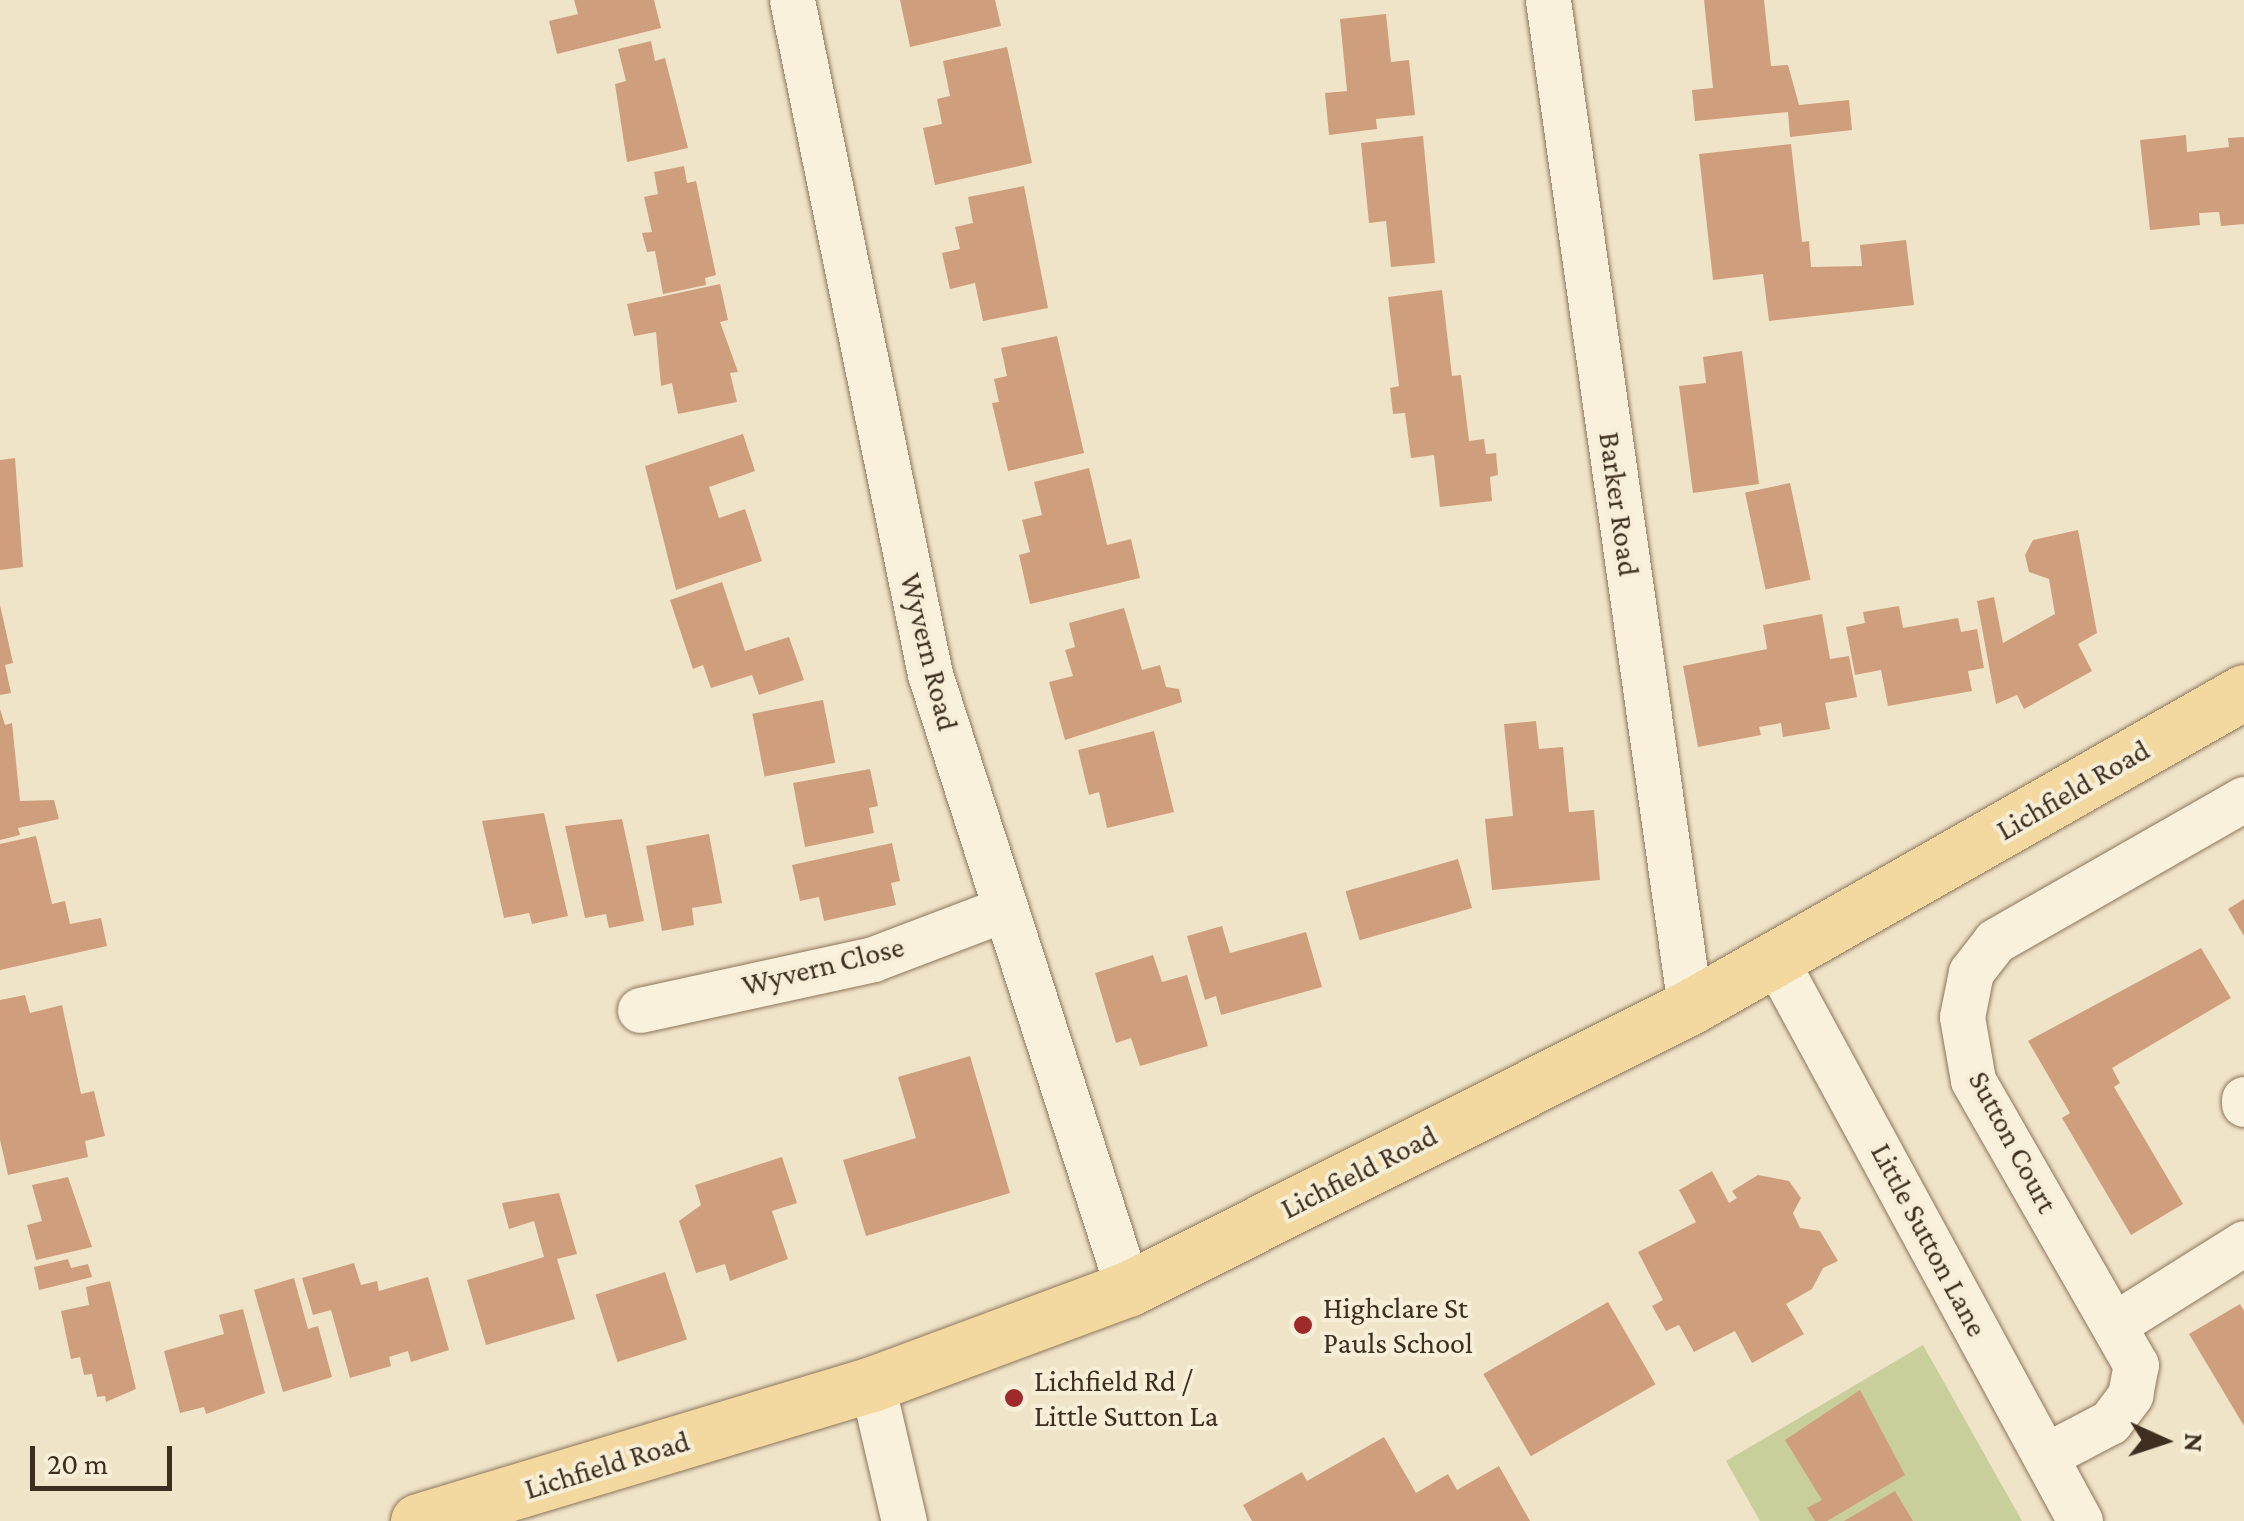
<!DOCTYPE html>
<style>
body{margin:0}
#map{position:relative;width:2244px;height:1521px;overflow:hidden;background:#f0e4c8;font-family:"Crimson Pro",serif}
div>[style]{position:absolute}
.green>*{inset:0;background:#c9cf9b}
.building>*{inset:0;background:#cf9f7d;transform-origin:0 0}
.roads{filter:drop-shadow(0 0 2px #8d765c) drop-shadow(0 0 2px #8d765c)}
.minor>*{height:45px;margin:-22.5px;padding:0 22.5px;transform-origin:22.5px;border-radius:22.5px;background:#faf1dc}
.major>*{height:55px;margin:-27.5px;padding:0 27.5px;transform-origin:27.5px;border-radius:27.5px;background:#f3d9a0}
.dots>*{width:28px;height:28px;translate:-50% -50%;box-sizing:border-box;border:5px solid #f7eed8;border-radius:50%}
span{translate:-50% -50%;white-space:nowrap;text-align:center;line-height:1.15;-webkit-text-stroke:8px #f7eed8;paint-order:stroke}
.street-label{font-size:30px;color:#3d2e20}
.poi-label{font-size:30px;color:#3d2e20}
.left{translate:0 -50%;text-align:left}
.north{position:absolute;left:2114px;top:1391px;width:100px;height:100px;-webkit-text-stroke:8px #f7eed8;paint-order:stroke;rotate:93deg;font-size:28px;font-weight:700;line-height:40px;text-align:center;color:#3d2e20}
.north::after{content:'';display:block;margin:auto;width:35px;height:45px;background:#3d2e20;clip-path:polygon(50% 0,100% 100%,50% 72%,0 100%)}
.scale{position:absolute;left:30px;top:1446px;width:142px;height:45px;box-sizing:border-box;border:5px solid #3d2e20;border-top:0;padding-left:12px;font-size:30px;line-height:35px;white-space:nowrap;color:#3d2e20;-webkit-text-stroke:8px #f7eed8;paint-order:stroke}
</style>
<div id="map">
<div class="green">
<div style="clip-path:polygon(1923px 1345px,2022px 1521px,1760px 1521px,1726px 1461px)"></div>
</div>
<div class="building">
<div style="clip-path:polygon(574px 0,654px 0,661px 28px,557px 54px,549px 21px,578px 14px)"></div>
<div style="clip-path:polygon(900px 0,995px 0,1001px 26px,910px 47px)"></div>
<div style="clip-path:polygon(1704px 0,1764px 0,1771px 66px,1788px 65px,1799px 105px,1849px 100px,1852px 130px,1790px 137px,1788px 112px,1695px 121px,1692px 90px,1713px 88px)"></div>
<div style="clip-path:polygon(1386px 14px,1391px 62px,1409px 60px,1415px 115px,1376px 119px,1377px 129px,1329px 135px,1325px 93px,1347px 91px,1340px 19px)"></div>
<div style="clip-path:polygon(651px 41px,655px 61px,665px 58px,688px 148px,627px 162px,615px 84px,626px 81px,618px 49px)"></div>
<div style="clip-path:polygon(1007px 47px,1032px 163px,935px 185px,923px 128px,942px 124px,937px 99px,950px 96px,943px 61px)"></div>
<div style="clip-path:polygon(2186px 135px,2187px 152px,2229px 147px,2228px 138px,2244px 137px,2244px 224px,2221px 226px,2219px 212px,2199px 213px,2200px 225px,2150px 230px,2140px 140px)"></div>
<div style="clip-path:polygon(1423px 136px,1435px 263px,1391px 267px,1386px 221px,1369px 223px,1361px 143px)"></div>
<div style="clip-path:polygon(1791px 144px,1802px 242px,1809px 241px,1811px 267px,1862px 266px,1860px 245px,1906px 240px,1914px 305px,1769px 321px,1763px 274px,1713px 280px,1699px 154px)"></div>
<div style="clip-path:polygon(684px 166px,687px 183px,696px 181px,716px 275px,705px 278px,706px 285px,663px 294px,655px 251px,647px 252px,642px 233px,652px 232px,644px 197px,658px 194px,654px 172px)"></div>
<div style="clip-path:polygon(1024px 186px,1048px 308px,983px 321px,975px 283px,950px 289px,942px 253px,960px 249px,955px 227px,973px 223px,968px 197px)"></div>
<div style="clip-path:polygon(720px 284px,728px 320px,720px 322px,738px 372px,730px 373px,737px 402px,678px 414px,672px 383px,661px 386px,656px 332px,634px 336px,627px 304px)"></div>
<div style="clip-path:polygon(1442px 290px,1452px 376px,1461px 375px,1469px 441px,1484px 439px,1486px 454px,1496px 453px,1498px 475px,1490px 477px,1492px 501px,1440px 507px,1434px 455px,1411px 458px,1405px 413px,1393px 414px,1390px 388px,1399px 386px,1388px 297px)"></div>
<div style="clip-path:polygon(1057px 336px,1084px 453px,1008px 471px,992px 403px,999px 402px,994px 379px,1007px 376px,1001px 348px)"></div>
<div style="clip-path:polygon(1742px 351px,1759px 484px,1693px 493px,1679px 386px,1706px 383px,1703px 357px)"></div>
<div style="clip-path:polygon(743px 434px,755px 471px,709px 487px,719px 518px,745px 509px,762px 561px,676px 590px,645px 466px)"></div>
<div style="clip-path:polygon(15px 458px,23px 567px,0 570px,0 460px)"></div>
<div style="clip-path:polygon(1089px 468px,1107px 545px,1131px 539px,1140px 578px,1030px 604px,1019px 555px,1030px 552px,1022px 520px,1042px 515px,1034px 482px)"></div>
<div style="left:1790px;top:483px;width:99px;height:46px;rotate:78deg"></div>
<div style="clip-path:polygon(2078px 530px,2097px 633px,2078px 644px,2092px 671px,2024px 709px,2017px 695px,1996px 704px,1977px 601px,1994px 597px,2003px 643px,2055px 614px,2049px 579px,2029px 572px,2025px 555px,2033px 540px)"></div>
<div style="clip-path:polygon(722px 582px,745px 651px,789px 637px,804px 680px,759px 695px,752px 675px,711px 688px,703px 665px,693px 669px,670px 600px)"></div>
<div style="clip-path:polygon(0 605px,13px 663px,5px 665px,11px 693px,0 695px)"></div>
<div style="clip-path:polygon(1899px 606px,1903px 628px,1958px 618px,1961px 632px,1977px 629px,1984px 668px,1968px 671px,1972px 691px,1888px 706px,1881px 670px,1855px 675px,1846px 627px,1865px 623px,1863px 612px)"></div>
<div style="clip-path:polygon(1124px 608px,1142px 670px,1160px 665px,1166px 687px,1179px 689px,1182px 702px,1065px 740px,1049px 682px,1073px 676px,1065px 650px,1075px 647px,1069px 623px)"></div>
<div style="clip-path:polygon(1822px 614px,1830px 659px,1849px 656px,1857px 697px,1825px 703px,1830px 729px,1783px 737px,1781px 723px,1759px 727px,1761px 735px,1698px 747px,1683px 666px,1767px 649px,1763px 625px)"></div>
<div style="left:823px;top:700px;width:64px;height:72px;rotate:79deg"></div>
<div style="clip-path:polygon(0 709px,5px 725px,12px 723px,20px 801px,54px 800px,59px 819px,18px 828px,20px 835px,0 840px)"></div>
<div style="clip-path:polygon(1536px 721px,1539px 749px,1563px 747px,1569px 812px,1594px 810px,1600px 880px,1492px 890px,1485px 819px,1513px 816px,1504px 724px)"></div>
<div style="clip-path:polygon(1154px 731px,1174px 812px,1107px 828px,1099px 792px,1089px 795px,1078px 750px)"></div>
<div style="clip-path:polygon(870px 769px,878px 806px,869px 808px,874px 833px,805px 847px,793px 783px)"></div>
<div style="clip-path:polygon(544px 813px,568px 916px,532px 924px,529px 913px,504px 918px,482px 821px)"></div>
<div style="clip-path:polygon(622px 819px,644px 921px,609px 928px,606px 914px,585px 918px,565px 826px)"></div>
<div style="clip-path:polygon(709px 834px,722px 903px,692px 908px,694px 925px,662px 931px,646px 846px)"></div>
<div style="clip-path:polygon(36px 836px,52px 904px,65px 901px,70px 924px,101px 918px,107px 946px,0 970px,0 844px)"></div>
<div style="clip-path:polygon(892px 843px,900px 881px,891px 883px,896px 905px,824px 921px,819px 897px,800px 901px,792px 865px)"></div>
<div style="left:1458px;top:859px;width:51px;height:117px;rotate:74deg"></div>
<div style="clip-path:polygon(2244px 899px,2244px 936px,2228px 909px)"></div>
<div style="clip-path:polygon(1222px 926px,1230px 953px,1306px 932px,1322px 987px,1221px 1015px,1216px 996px,1205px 1000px,1187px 936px)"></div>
<div style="clip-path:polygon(2201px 948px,2231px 998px,2112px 1068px,2120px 1083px,2114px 1087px,2183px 1204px,2131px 1235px,2062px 1118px,2070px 1113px,2028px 1041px)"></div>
<div style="clip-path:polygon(1153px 955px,1162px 982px,1187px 975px,1208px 1046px,1140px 1066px,1131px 1038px,1116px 1043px,1095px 973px)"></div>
<div style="clip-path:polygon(25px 995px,30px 1013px,62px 1005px,81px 1094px,94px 1091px,105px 1136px,85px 1141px,88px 1157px,8px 1175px,0 1140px,0 1000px)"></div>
<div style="clip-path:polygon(970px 1056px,1010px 1193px,866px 1236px,843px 1160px,916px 1138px,898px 1077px)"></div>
<div style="clip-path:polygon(782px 1157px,797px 1203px,772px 1211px,788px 1259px,730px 1281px,725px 1264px,696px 1273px,679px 1221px,701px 1205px,695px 1185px)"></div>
<div style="clip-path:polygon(1712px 1171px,1729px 1203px,1737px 1198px,1732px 1191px,1758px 1175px,1789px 1181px,1801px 1198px,1793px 1213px,1800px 1228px,1820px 1231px,1838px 1261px,1823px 1268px,1812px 1289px,1786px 1304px,1804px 1334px,1752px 1363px,1735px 1331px,1694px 1352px,1679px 1325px,1666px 1331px,1652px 1306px,1663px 1300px,1638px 1252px,1696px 1222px,1679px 1190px)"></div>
<div style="clip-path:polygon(68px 1177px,92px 1247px,36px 1260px,27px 1225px,42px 1221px,32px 1185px)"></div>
<div style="clip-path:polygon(559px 1193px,577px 1254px,557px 1259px,575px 1319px,486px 1345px,467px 1280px,544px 1257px,534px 1221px,509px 1229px,502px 1203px)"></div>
<div style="clip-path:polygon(68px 1259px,71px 1268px,88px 1264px,92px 1277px,39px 1290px,34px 1267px)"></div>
<div style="clip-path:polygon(354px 1263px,361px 1285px,377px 1281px,379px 1291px,428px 1277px,449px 1350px,411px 1362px,408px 1351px,389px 1357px,391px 1366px,350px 1378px,331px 1310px,313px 1315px,302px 1278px)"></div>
<div style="left:665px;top:1272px;width:71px;height:73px;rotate:72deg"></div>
<div style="clip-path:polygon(294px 1278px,308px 1329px,318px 1326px,332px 1377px,283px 1392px,254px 1290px)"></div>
<div style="clip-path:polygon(110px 1281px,136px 1389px,106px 1402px,105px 1396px,97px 1397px,92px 1374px,84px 1375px,80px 1357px,71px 1359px,61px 1311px,89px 1305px,86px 1287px)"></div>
<div style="left:1608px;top:1302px;width:95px;height:144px;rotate:60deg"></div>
<div style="clip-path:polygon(2240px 1304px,2244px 1311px,2244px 1426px,2189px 1334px)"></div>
<div style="clip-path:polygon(243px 1309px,265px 1393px,206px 1414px,204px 1407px,180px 1413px,164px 1351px,224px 1334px,219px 1315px)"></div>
<div style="clip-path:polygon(1860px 1390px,1905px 1475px,1827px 1521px,1815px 1521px,1807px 1508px,1822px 1500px,1785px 1440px)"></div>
<div style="clip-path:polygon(1384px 1437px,1416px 1493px,1448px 1474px,1457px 1490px,1499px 1466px,1530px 1521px,1252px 1521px,1243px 1505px,1302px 1472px,1307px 1481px)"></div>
<div style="clip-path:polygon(1895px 1491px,1913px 1521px,1844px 1521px)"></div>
</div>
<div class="roads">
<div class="minor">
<div style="left:792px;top:0;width:688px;rotate:78.43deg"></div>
<div style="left:930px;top:674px;width:646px;rotate:72.15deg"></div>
<div style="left:1548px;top:0;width:1017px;rotate:81.97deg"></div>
<div style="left:1776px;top:961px;width:637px;rotate:61.5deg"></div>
<div style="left:640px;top:1010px;width:239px;rotate:-12.3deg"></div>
<div style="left:873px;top:959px;width:138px;rotate:-20.8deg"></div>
<div style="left:2244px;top:1099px;width:5px;rotate:90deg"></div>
<div style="left:2115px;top:1324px;width:152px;rotate:-32.1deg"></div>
<div style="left:872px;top:1384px;width:141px;rotate:76.9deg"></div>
<div style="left:2045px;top:1456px;width:73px;rotate:-27.6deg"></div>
<div style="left:2110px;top:1422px;width:34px;rotate:-53deg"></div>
<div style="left:2130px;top:1395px;width:31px;rotate:-79deg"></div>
<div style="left:2136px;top:1365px;width:328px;rotate:-119.8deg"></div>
<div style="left:1973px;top:1080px;width:64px;rotate:-99.9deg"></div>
<div style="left:1962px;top:1017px;width:46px;rotate:-78.7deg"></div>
<div style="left:1971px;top:972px;width:39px;rotate:-52deg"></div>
<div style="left:1995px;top:941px;width:287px;rotate:-29.7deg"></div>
</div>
<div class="major">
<div style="left:418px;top:1521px;width:474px;rotate:-16.8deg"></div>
<div style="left:872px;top:1384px;width:273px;rotate:-20.4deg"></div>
<div style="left:1128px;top:1289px;width:629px;rotate:-26.65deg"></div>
<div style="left:1690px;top:1007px;width:637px;rotate:-29.62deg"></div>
</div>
</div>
<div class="dots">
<div style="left:1303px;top:1325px;background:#9e2a2b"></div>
<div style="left:1014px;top:1398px;background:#9e2a2b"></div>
</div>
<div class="street-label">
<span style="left:1619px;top:504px;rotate:82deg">Barker Road</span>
<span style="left:929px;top:652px;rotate:76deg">Wyvern Road</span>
<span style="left:2073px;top:790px;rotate:-30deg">Lichfield Road</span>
<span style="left:823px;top:966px;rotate:-14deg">Wyvern Close</span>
<span style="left:2013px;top:1142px;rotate:62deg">Sutton Court</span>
<span style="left:1359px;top:1172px;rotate:-27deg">Lichfield Road</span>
<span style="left:1929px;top:1240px;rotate:62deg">Little Sutton Lane</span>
<span style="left:607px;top:1465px;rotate:-17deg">Lichfield Road</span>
</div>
<div class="poi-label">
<span class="left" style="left:1323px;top:1325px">Highclare St<br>Pauls School</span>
<span class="left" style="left:1034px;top:1398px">Lichfield Rd /<br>Little Sutton La</span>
</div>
<div class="north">N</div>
<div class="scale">20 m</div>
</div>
